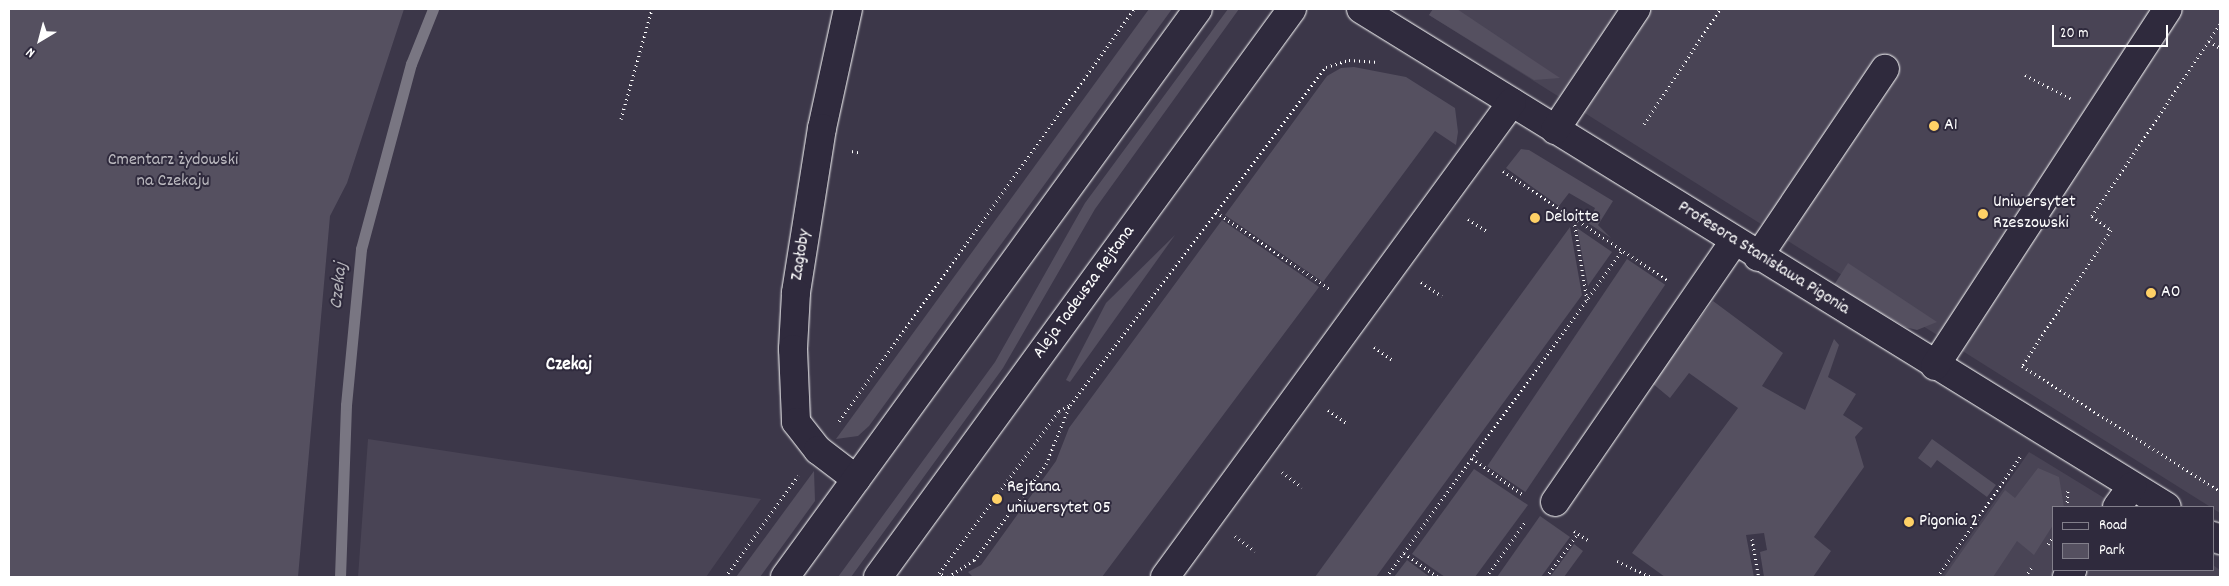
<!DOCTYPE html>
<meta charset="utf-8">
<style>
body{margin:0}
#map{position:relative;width:2229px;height:586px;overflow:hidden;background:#3c3749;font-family:Dekko,sans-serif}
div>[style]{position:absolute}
.built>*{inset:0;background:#494455}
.green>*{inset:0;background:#555060;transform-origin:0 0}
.stream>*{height:11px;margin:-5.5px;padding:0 5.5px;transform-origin:5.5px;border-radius:5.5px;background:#797682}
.path>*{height:3px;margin-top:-1.5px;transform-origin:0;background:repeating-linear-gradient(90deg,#fff 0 1px,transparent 0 5px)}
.roads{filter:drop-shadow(0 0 1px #fff) drop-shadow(0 0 1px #fff)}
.minor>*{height:28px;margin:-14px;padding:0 14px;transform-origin:14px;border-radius:14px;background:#2f2a3d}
.major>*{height:28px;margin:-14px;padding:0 14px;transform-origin:14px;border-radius:14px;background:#2f2a3d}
.dots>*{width:14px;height:14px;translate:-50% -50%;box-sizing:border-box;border:2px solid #2f2a3d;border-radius:50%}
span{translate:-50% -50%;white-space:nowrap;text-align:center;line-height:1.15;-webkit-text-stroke:4px #2f2a3d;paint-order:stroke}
.poi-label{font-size:18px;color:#fff}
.left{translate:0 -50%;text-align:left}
.park-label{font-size:18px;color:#bbb9bf}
.street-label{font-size:18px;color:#fff}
.water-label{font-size:19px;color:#b5b4ba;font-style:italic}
.neighbourhood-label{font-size:19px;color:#fff;font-weight:700}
.frame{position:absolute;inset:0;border:10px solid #fff;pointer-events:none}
.legend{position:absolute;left:2052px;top:506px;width:162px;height:65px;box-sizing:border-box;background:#2f2a3d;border:1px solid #827f8b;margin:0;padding:6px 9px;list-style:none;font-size:15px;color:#fff}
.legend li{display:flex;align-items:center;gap:10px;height:25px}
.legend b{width:25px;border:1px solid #827f8b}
.north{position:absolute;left:15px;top:15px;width:50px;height:50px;-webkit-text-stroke:4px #2f2a3d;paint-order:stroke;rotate:217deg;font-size:14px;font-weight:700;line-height:20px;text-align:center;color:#fff}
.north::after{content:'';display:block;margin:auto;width:18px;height:22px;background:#fff;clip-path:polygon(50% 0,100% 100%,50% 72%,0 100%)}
.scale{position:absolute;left:2052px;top:25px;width:116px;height:22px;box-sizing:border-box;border:2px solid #fff;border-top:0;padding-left:6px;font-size:15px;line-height:18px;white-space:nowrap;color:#fff;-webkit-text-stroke:4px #2f2a3d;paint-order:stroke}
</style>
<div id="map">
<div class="built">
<div style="clip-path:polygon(1433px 9px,2220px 9px,2220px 513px,1429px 15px)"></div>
<div style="clip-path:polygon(368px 439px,761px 499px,706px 577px,358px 577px)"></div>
<div style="clip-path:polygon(2029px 452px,2119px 507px,2053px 507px,2053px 570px,2213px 570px,2213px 565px,2220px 570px,2220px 577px,1941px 577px)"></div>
</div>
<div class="green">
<div style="clip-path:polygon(9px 9px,404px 9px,347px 183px,330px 216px,298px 577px,10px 577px)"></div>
<div style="clip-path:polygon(1149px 9px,1172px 9px,869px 426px,858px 436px,836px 439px)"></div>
<div style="clip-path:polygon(1228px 9px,1239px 9px,1095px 209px,1003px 368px,851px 577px,838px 577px,995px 362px,1085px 203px)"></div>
<div style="clip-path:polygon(1433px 9px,1457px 9px,1560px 78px,1534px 80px,1429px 15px)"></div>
<div style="clip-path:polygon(1354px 67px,1406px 77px,1455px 108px,1458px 132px,1456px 145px,1435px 131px,1323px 282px,1225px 215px,1327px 76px,1341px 68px)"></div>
<div style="clip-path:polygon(1521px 149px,1529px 150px,1613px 201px,1598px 225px,1611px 238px,1588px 223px,1595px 208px,1569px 193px,1559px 206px,1506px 168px)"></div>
<div style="clip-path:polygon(1222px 220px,1319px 287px,1102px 577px,973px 577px,968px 572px,981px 565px,1056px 461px,1069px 428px)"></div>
<div style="clip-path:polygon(1570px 227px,1582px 295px,1376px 577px,1315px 577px)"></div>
<div style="clip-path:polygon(1577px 228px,1612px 252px,1588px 286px)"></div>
<div style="clip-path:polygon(1175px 235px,1070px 382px,1066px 380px,1106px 303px)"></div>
<div style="left:1627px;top:259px;width:46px;height:250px;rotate:34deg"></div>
<div style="clip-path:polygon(1848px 263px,1937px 322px,1917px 330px,1905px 327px,1834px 285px)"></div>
<div style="clip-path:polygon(1713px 301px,1783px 353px,1762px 386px,1805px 410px,1834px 339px,1839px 345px,1828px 377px,1856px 394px,1843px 415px,1863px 428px,1855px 437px,1864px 467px,1814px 537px,1831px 551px,1813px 577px,1764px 577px,1760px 552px,1767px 550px,1764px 533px,1746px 535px,1754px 577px,1665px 577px,1632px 553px,1738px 408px,1689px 373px,1670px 398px,1652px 383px)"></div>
<div style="clip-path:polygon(1932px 439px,1996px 485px,1987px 497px,1937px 460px,1931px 468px,1918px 458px)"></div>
<div style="clip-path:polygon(2038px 468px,2059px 477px,2064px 507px,2053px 507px,2053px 525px,2034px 555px,2017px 541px,1993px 577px,1944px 577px,2005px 490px,2015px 498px)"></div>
<div style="clip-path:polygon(1474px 469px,1528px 505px,1475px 577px,1445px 577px,1412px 554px)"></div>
<div style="clip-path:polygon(814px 471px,815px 501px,760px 577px,736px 577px)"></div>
<div style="clip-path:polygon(1540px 516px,1570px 537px,1541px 577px,1497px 577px)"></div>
<div style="clip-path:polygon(1574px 544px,1583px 551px,1564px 577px,1550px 577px)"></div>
<div style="clip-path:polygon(1407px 560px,1430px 577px,1394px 577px)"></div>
</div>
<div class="stream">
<div style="left:340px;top:577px;width:172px;rotate:-88deg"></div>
<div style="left:346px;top:405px;width:157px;rotate:-84.5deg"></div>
<div style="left:361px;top:249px;width:192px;rotate:-74.9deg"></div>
<div style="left:411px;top:64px;width:59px;rotate:-68.2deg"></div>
</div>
<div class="path">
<div style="left:2220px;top:24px;width:231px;rotate:123.7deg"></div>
<div style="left:2092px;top:216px;width:24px;rotate:36deg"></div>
<div style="left:2111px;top:230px;width:163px;rotate:123.2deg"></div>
<div style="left:2022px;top:366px;width:234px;rotate:32.3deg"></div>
<div style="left:2209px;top:41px;width:13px;rotate:32deg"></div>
<div style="left:2025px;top:75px;width:51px;rotate:27.1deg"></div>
<div style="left:621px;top:119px;width:114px;rotate:-74.3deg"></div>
<div style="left:1644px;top:124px;width:138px;rotate:-56.5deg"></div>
<div style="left:852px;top:151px;width:9px;rotate:13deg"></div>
<div style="left:1503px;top:171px;width:197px;rotate:33.6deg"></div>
<div style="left:1216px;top:212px;width:139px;rotate:34.1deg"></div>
<div style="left:1468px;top:219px;width:24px;rotate:33deg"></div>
<div style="left:1574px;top:220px;width:81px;rotate:80.8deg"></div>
<div style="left:1421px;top:282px;width:25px;rotate:34deg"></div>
<div style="left:1374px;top:347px;width:24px;rotate:35deg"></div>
<div style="left:1328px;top:410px;width:24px;rotate:35deg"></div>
<div style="left:839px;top:421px;width:507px;rotate:-54.4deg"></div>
<div style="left:1472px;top:458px;width:62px;rotate:35.8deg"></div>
<div style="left:1282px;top:472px;width:25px;rotate:37deg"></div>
<div style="left:2067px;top:507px;width:19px;rotate:-87deg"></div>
<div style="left:1574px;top:531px;width:17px;rotate:33deg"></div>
<div style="left:1235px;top:536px;width:25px;rotate:37deg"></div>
<div style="left:1752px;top:539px;width:39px;rotate:80deg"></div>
<div style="left:2048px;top:544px;width:9px;rotate:-54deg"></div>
<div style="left:1404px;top:553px;width:42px;rotate:35.2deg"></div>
<div style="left:1617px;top:561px;width:38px;rotate:25deg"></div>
<div style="left:725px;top:577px;width:125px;rotate:-54.1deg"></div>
<div style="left:947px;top:577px;width:9px;rotate:-153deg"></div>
<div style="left:939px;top:573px;width:202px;rotate:-53.5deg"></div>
<div style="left:1059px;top:411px;width:13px;rotate:-29deg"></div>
<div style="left:948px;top:577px;width:31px;rotate:-33deg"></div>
<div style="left:974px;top:560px;width:120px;rotate:-53.1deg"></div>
<div style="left:1046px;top:464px;width:64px;rotate:-67.9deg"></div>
<div style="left:1070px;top:405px;width:424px;rotate:-52.9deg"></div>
<div style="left:1326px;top:67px;width:24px;rotate:-17deg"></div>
<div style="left:1349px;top:60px;width:30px;rotate:4deg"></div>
<div style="left:1386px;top:577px;width:402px;rotate:-54.1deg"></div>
<div style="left:1486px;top:577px;width:69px;rotate:-54.5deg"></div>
<div style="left:1546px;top:577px;width:54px;rotate:-54deg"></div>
<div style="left:1937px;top:577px;width:146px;rotate:-55.3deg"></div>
<div style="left:2025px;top:577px;width:14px;rotate:-56deg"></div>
</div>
<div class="roads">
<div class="minor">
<div style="left:848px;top:9px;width:122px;rotate:102.3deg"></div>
<div style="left:822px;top:128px;width:167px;rotate:99deg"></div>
<div style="left:796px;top:293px;width:56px;rotate:93.1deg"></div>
<div style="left:793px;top:349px;width:73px;rotate:87.6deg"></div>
<div style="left:796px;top:422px;width:36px;rotate:52deg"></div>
<div style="left:818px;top:450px;width:48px;rotate:37.3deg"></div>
<div style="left:1361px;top:9px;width:947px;rotate:31.71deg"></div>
<div style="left:1555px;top:130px;width:146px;rotate:-56.2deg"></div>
<div style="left:1758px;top:257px;width:227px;rotate:-56deg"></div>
<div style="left:1935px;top:366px;width:426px;rotate:-56.9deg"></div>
<div style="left:1555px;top:502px;width:316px;rotate:-55.5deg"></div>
<div style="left:2117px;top:507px;width:26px;rotate:-54deg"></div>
<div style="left:2213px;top:536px;width:8px;rotate:30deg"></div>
<div style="left:1165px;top:577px;width:588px;rotate:-53.85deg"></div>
<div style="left:2067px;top:577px;width:9px;rotate:-54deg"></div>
</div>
<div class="major">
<div style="left:785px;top:577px;width:702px;rotate:-53.98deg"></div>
<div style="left:878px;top:577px;width:703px;rotate:-53.91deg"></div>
</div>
</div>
<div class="dots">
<div style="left:1934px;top:126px;background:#ffd166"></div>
<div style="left:1983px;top:214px;background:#ffd166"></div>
<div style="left:1535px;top:218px;background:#ffd166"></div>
<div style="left:2151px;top:293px;background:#ffd166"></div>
<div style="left:997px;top:499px;background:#ffd166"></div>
<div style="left:1909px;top:522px;background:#ffd166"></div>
</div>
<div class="poi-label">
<span class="left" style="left:1944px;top:126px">A1</span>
<span class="left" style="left:1993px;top:214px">Uniwersytet<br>Rzeszowski</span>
<span class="left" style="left:1545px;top:218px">Deloitte</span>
<span class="left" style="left:2161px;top:293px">A0</span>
<span class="left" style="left:1007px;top:499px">Rejtana<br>uniwersytet 05</span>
<span class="left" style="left:1919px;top:522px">Pigonia 2</span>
</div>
<div class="park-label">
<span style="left:173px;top:172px">Cmentarz żydowski<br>na Czekaju</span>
</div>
<div class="street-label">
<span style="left:802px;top:255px;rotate:-81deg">Zagłoby</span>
<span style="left:1763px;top:259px;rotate:32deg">Profesora Stanisława Pigonia</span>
<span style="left:1085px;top:293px;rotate:-54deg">Aleja Tadeusza Rejtana</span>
</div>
<div class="water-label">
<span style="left:340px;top:286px;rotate:-84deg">Czekaj</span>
</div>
<div class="neighbourhood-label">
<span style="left:569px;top:366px">Czekaj</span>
</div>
<div class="frame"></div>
<ul class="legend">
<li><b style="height:6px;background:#2f2a3d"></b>Road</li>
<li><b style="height:14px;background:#555060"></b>Park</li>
</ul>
<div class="north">N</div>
<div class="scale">20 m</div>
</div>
